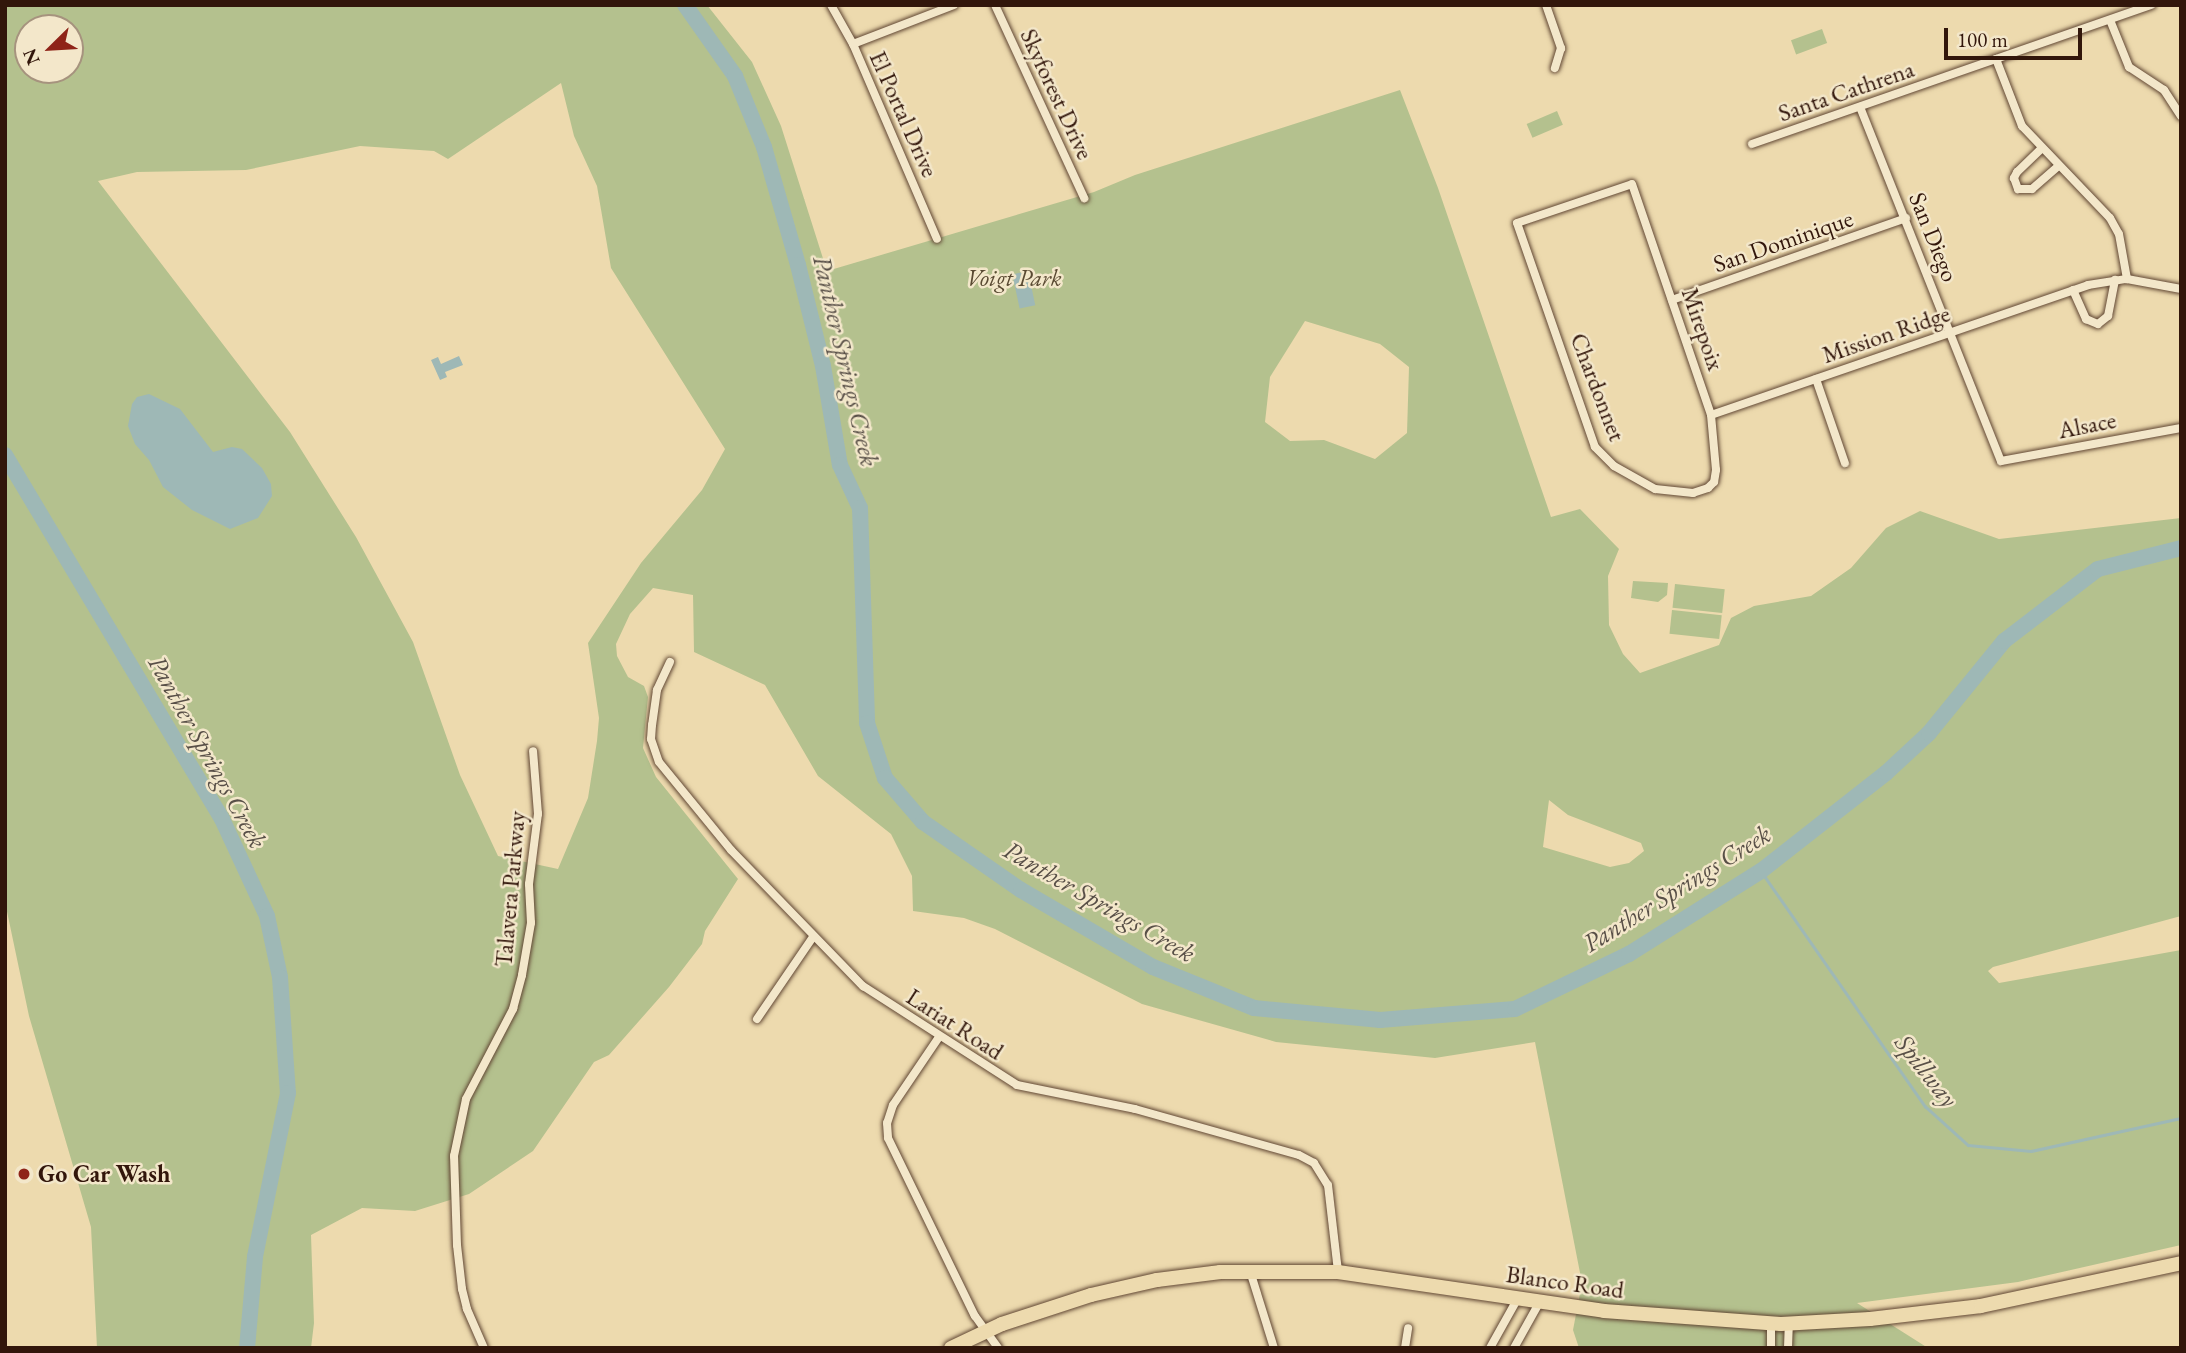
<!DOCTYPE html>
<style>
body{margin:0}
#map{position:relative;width:2186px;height:1353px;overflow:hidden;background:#eddaae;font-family:"EB Garamond",serif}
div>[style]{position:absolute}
.green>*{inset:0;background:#b4c18e;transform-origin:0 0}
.water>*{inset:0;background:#9eb8b6;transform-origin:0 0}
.stream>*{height:2.5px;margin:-1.25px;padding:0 1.25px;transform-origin:1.25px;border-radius:1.25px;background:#9eb8b6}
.river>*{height:16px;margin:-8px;padding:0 8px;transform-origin:8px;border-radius:8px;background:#9eb8b6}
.roads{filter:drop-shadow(0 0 2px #614734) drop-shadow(0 0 2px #614734)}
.street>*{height:8px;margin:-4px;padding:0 4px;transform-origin:4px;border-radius:4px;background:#f3e7ca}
.primary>*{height:14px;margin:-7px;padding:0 7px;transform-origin:7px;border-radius:7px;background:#eddaae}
.dots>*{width:19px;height:19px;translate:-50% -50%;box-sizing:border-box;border:4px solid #f3e7ca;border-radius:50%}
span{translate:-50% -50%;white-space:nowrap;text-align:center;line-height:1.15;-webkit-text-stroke:5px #f3e7ca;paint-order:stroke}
.street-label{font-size:24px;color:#32160b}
.park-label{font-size:24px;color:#594932;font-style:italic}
.poi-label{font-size:24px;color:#32160b;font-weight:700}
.left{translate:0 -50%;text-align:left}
.water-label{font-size:26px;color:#584f47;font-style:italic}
.frame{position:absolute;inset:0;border:7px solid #32160b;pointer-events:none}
.north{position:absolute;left:14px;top:14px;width:70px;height:70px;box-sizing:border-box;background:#f3e7ca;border:2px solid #a6937e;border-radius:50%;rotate:246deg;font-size:19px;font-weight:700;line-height:28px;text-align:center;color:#32160b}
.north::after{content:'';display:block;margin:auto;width:24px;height:32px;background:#8f2418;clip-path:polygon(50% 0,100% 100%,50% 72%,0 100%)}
.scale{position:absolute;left:1944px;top:28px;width:138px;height:32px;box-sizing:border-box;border:4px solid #32160b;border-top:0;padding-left:9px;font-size:21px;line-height:24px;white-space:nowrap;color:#32160b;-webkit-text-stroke:5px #f3e7ca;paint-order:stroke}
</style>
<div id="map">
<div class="green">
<div style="clip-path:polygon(evenodd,5px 5px,707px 5px,752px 62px,781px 126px,827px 271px,1094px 192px,1135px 175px,1400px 90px,1438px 188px,1551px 517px,1580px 509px,1619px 549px,1608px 576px,1609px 625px,1623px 654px,1640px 673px,1719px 645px,1731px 618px,1754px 606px,1811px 596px,1851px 568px,1886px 528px,1920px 511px,1999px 539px,2181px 518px,2181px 916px,1993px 967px,1988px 971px,1999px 983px,2181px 950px,2181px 1245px,2018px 1282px,1857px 1303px,1928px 1348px,1579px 1348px,1573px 1330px,1582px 1283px,1535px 1042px,1435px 1058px,1276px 1042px,1142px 1004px,995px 929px,964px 918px,913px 911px,912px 876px,891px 834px,818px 776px,765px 685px,694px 652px,693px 595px,653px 588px,630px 614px,616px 644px,617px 656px,628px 677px,644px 686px,648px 697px,643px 748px,656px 777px,738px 879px,705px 931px,702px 944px,669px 987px,609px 1055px,594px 1062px,533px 1151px,469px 1194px,415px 1211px,362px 1208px,311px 1235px,314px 1323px,311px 1348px,97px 1348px,91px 1227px,29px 1016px,5px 902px,5px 5px,28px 28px,70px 28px,70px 70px,28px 70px,28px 28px,5px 5px,561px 83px,574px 136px,597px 186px,611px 268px,725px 449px,702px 490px,641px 563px,588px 643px,599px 718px,597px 741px,588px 798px,558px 869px,498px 856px,460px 775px,413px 642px,356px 537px,290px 432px,98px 181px,137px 172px,246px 170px,360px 146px,434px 151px,448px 159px,561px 83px,5px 5px,1305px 321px,1380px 344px,1409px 367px,1407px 433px,1375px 459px,1324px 440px,1290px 441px,1265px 422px,1270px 377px,1305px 321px,5px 5px,1549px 800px,1568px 815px,1641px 843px,1644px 851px,1629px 863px,1610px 867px,1543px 847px,1549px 800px)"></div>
<div style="left:1822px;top:29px;width:15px;height:33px;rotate:70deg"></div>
<div style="left:1557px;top:111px;width:15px;height:33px;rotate:67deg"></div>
<div style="clip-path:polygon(1633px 581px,1668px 583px,1667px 595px,1658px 602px,1631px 598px)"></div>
<div style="left:1675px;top:584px;width:50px;height:24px;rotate:6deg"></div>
<div style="left:1672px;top:610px;width:50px;height:24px;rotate:6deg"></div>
</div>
<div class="water">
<div style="left:1028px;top:271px;width:35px;height:16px;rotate:78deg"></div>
<div style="clip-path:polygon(459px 356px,463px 365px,445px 372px,447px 377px,440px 380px,431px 360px,438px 357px,441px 364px)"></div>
<div style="clip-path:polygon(149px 394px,180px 409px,213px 452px,232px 447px,242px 449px,262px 468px,271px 484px,272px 496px,258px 518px,230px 529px,192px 510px,163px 487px,149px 460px,135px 444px,128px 426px,132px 404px,137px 397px)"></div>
</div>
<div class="stream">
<div style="left:1761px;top:871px;width:287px;rotate:55.1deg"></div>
<div style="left:1925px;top:1106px;width:58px;rotate:42.2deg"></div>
<div style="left:1968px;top:1145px;width:63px;rotate:5.4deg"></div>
<div style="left:2031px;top:1151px;width:154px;rotate:-12.4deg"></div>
</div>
<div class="river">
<div style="left:685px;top:5px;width:87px;rotate:54.8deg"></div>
<div style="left:735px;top:76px;width:77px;rotate:67.8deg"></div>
<div style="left:764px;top:147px;width:123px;rotate:73.9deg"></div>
<div style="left:798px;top:265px;width:104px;rotate:76.1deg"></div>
<div style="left:823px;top:366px;width:100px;rotate:80.3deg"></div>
<div style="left:840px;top:465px;width:47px;rotate:65.1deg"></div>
<div style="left:860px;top:508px;width:215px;rotate:88.1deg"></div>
<div style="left:867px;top:723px;width:58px;rotate:71.9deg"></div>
<div style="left:885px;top:778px;width:58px;rotate:49.2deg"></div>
<div style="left:923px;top:822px;width:119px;rotate:34.8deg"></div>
<div style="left:1021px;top:890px;width:153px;rotate:30.3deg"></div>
<div style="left:1153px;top:967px;width:109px;rotate:22.1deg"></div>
<div style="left:1254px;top:1008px;width:127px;rotate:5.4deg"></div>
<div style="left:1380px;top:1020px;width:135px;rotate:-4.7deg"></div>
<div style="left:1515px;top:1009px;width:127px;rotate:-25.8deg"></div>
<div style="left:1629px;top:954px;width:156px;rotate:-32.2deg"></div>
<div style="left:1761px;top:871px;width:159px;rotate:-38.1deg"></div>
<div style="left:1886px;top:773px;width:59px;rotate:-42.9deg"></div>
<div style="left:1929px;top:733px;width:119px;rotate:-50.8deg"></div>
<div style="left:2004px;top:641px;width:118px;rotate:-37.5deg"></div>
<div style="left:2098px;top:569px;width:86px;rotate:-14.2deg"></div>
<div style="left:5px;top:455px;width:424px;rotate:59.2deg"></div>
<div style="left:222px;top:819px;width:107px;rotate:65.1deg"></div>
<div style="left:267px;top:916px;width:62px;rotate:78deg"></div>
<div style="left:280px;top:977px;width:116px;rotate:86.1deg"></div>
<div style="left:288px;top:1093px;width:167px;rotate:101.4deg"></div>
<div style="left:255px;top:1257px;width:91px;rotate:95deg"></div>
</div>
<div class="roads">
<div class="street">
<div style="left:831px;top:5px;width:45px;rotate:60.6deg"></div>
<div style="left:853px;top:44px;width:212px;rotate:66.7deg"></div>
<div style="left:995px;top:5px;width:213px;rotate:65.2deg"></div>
<div style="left:1546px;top:5px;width:46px;rotate:70.8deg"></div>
<div style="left:1561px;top:48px;width:21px;rotate:107deg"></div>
<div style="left:2110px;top:20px;width:51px;rotate:68deg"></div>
<div style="left:2129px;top:67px;width:42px;rotate:33.3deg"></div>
<div style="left:2164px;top:90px;width:31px;rotate:57deg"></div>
<div style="left:853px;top:44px;width:108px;rotate:-21.1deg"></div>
<div style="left:1996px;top:59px;width:72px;rotate:68.8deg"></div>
<div style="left:2022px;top:126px;width:127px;rotate:46.3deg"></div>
<div style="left:2110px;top:218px;width:18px;rotate:61deg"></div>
<div style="left:2119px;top:234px;width:46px;rotate:79.9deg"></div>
<div style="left:1860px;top:107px;width:381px;rotate:68.3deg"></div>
<div style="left:2001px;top:461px;width:183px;rotate:-10.4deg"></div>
<div style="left:1752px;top:144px;width:423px;rotate:-19.2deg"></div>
<div style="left:2041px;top:149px;width:33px;rotate:136deg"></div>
<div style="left:2017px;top:172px;width:7px;rotate:117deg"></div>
<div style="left:2014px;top:178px;width:12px;rotate:70deg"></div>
<div style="left:2018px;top:189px;width:14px"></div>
<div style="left:2032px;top:189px;width:35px;rotate:-41deg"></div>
<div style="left:1632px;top:184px;width:244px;rotate:71.1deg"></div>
<div style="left:1711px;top:415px;width:55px;rotate:84.8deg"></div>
<div style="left:1716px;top:470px;width:12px;rotate:99deg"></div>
<div style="left:1714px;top:482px;width:8px;rotate:135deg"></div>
<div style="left:1708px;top:488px;width:16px;rotate:162deg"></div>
<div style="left:1693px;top:493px;width:38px;rotate:-174deg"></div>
<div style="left:1655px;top:489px;width:47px;rotate:-150.7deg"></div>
<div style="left:1614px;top:466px;width:27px;rotate:-135deg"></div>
<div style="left:1595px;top:447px;width:237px;rotate:-109.2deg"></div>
<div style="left:1517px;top:223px;width:121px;rotate:-18.7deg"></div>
<div style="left:2073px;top:290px;width:32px;rotate:66deg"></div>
<div style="left:2086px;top:319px;width:13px;rotate:23deg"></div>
<div style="left:2098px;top:324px;width:13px;rotate:-39deg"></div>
<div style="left:2108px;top:316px;width:37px;rotate:-79deg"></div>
<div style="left:1672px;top:300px;width:248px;rotate:-19.3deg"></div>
<div style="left:1816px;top:379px;width:89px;rotate:71deg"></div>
<div style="left:1711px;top:415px;width:399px;rotate:-19deg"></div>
<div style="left:2088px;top:285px;width:39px;rotate:-9deg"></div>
<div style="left:2127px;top:279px;width:55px;rotate:10.5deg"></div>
<div style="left:670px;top:662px;width:31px;rotate:115deg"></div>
<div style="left:657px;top:690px;width:35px;rotate:98deg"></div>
<div style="left:652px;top:725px;width:14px;rotate:94deg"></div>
<div style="left:651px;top:739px;width:24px;rotate:71deg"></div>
<div style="left:659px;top:762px;width:114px;rotate:50.7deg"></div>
<div style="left:731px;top:850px;width:190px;rotate:45.9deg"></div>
<div style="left:863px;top:986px;width:183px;rotate:32.7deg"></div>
<div style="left:1017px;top:1085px;width:120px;rotate:11.5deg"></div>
<div style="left:1135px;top:1109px;width:170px;rotate:15.7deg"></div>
<div style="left:1299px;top:1155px;width:17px;rotate:28deg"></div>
<div style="left:1314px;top:1163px;width:26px;rotate:58deg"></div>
<div style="left:1328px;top:1185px;width:88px;rotate:83.4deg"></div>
<div style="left:757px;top:1019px;width:99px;rotate:-55.7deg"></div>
<div style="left:939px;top:1037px;width:82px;rotate:124.1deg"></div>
<div style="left:893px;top:1105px;width:19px;rotate:108deg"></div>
<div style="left:887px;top:1123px;width:15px;rotate:86deg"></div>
<div style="left:888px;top:1138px;width:198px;rotate:64deg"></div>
<div style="left:975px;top:1316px;width:39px;rotate:54deg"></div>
<div style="left:1250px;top:1271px;width:81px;rotate:72.7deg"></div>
<div style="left:484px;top:1348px;width:43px;rotate:-113.6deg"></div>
<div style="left:467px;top:1309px;width:21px;rotate:-104deg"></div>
<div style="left:462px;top:1289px;width:44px;rotate:-96.5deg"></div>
<div style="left:457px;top:1245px;width:89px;rotate:-91.9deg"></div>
<div style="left:454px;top:1156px;width:58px;rotate:-78.1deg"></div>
<div style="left:466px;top:1099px;width:102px;rotate:-62.4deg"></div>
<div style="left:513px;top:1009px;width:35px;rotate:-75deg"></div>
<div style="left:522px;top:975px;width:53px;rotate:-80.2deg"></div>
<div style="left:531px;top:923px;width:39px;rotate:-93deg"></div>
<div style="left:529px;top:884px;width:71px;rotate:-82.7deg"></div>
<div style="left:538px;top:814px;width:63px;rotate:-94.5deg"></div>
<div style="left:1405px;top:1348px;width:20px;rotate:-81deg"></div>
<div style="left:1490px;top:1348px;width:57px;rotate:-60.8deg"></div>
<div style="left:1514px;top:1348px;width:51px;rotate:-60.9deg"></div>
<div style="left:1771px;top:1348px;width:25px;rotate:-90deg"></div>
<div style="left:1788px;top:1348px;width:25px;rotate:-88deg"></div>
</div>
<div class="primary">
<div style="left:951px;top:1348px;width:56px;rotate:-25.2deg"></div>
<div style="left:1002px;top:1324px;width:94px;rotate:-18deg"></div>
<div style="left:1091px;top:1295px;width:68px;rotate:-12.8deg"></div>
<div style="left:1157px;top:1280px;width:64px;rotate:-7.2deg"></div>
<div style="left:1220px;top:1272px;width:118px"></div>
<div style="left:1338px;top:1272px;width:269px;rotate:8.3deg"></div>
<div style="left:1604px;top:1311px;width:177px;rotate:4.2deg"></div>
<div style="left:1781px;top:1324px;width:89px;rotate:-3.2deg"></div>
<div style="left:1870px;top:1319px;width:112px;rotate:-6.7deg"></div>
<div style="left:1981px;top:1306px;width:205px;rotate:-12.1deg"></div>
</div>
</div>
<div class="dots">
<div style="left:24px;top:1174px;background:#8f2418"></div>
</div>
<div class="street-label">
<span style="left:1846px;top:91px;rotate:-19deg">Santa Cathrena</span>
<span style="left:1057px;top:94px;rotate:65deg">Skyforest Drive</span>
<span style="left:904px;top:114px;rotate:66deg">El Portal Drive</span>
<span style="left:1934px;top:237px;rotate:68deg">San Diego</span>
<span style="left:1783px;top:241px;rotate:-19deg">San Dominique</span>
<span style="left:1703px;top:329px;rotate:71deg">Mirepoix</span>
<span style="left:1886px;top:334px;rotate:-19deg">Mission Ridge</span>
<span style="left:1598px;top:387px;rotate:69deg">Chardonnet</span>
<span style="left:2087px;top:425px;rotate:-11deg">Alsace</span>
<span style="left:510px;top:889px;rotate:-85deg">Talavera Parkway</span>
<span style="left:955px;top:1024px;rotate:33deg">Lariat Road</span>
<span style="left:1565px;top:1282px;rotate:8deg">Blanco Road</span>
</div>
<div class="park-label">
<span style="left:1014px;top:278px">Voigt Park</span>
</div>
<div class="poi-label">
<span class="left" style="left:38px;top:1174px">Go Car Wash</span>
</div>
<div class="water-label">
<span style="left:845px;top:361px;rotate:77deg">Panther Springs Creek</span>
<span style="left:207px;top:752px;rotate:61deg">Panther Springs Creek</span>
<span style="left:1677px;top:889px;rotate:-32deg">Panther Springs Creek</span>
<span style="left:1099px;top:902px;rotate:30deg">Panther Springs Creek</span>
<span style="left:1926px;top:1071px;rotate:52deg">Spillway</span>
</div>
<div class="frame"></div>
<div class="north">N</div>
<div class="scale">100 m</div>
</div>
